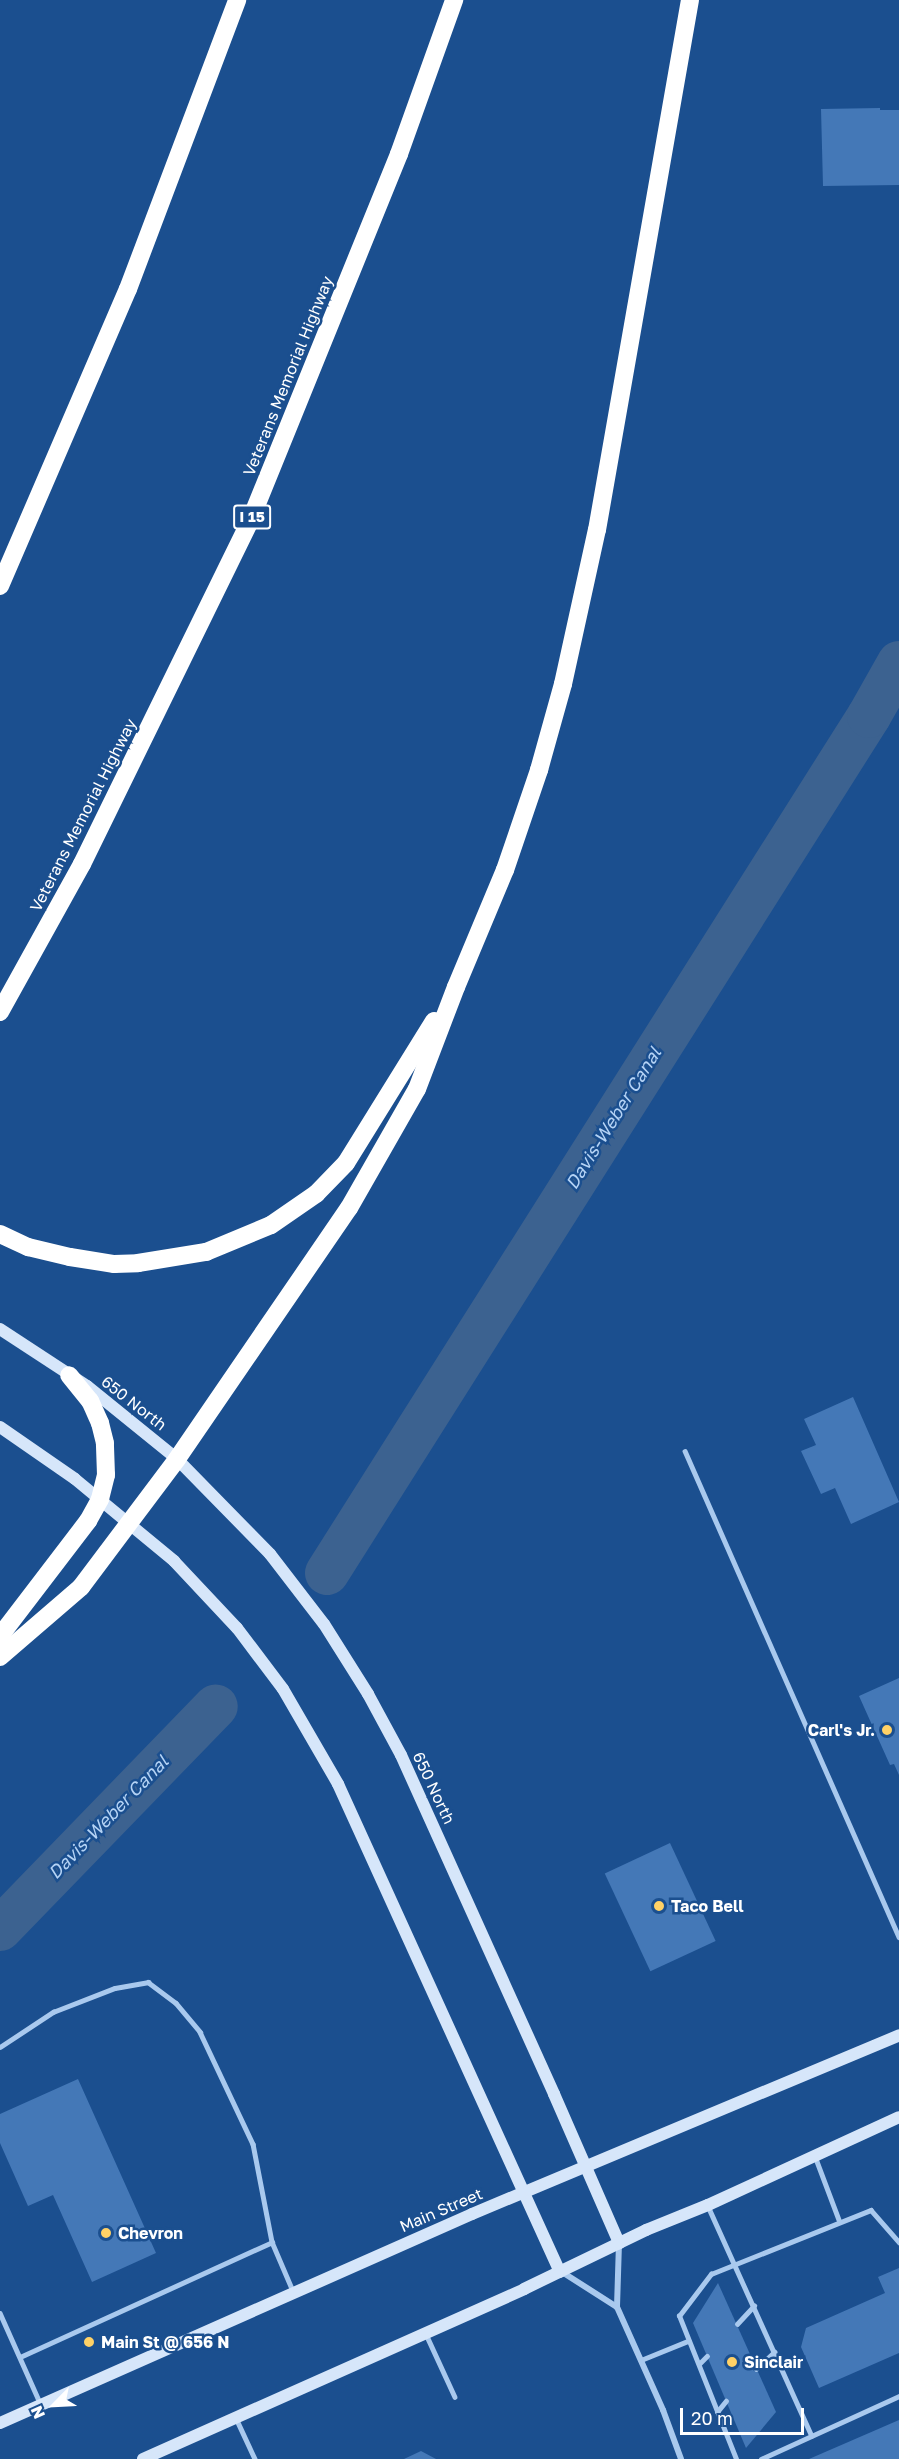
<!DOCTYPE html>
<style>
body{margin:0}
#map{position:relative;width:899px;height:2459px;overflow:hidden;background:#1b4f8f;font-family:"Golos Text",sans-serif}
div>[style]{position:absolute}
.canal>*{height:44px;margin:-22px;padding:0 22px;transform-origin:22px;border-radius:22px;background:#3c6290}
.building>*{inset:0;background:#4478b7;transform-origin:0 0}
.lane>*{height:4.5px;margin:-2.25px;padding:0 2.25px;transform-origin:2.25px;border-radius:2.25px;background:#a9c9ee}
.street>*{height:6px;margin:-3px;padding:0 3px;transform-origin:3px;border-radius:3px;background:#a9c9ee}
.secondary>*{height:12px;margin:-6px;padding:0 6px;transform-origin:6px;border-radius:6px;background:#d6e6fa}
.highway>*{height:18px;margin:-9px;padding:0 9px;transform-origin:9px;border-radius:9px;background:#fff}
.dots>*{width:16px;height:16px;translate:-50% -50%;box-sizing:border-box;border:3px solid #1b4f8f;border-radius:50%}
span{translate:-50% -50%;white-space:nowrap;text-align:center;line-height:1.15;-webkit-text-stroke:5px #1b4f8f;paint-order:stroke}
.shield-label span{padding:2px 4px;background:#1b4f8f;border:2px solid;border-radius:4px;-webkit-text-stroke-width:0}
.shield-label{font-size:15px;color:#fff;font-weight:700}
.street-label{font-size:16px;color:#fff}
.poi-label{font-size:16px;color:#fff;font-weight:700}
.right{translate:-100% -50%;text-align:right}
.left{translate:0 -50%;text-align:left}
.water-label{font-size:18px;color:#b5d3f5;font-style:italic}
.north{position:absolute;left:24px;top:2375px;width:60px;height:60px;-webkit-text-stroke:4px #1b4f8f;paint-order:stroke;rotate:246deg;font-size:16px;font-weight:700;line-height:24px;text-align:center;color:#fff}
.north::after{content:'';display:block;margin:auto;width:21px;height:27px;background:#fff;clip-path:polygon(50% 0,100% 100%,50% 72%,0 100%)}
.scale{position:absolute;left:680px;top:2408px;width:124px;height:27px;box-sizing:border-box;border:3px solid #fff;border-top:0;padding-left:8px;font-size:18px;line-height:21px;white-space:nowrap;color:#fff;-webkit-text-stroke:4px #1b4f8f;paint-order:stroke}
</style>
<div id="map">
<div class="canal">
<div style="left:327px;top:1573px;width:1014px;rotate:-57.69deg"></div>
<div style="left:869px;top:716px;width:61px;rotate:-60.5deg"></div>
<div style="left:0;top:1929px;width:310px;rotate:-45.9deg"></div>
</div>
<div class="building">
<div style="clip-path:polygon(880px 108px,880px 110px,899px 110px,899px 185px,823px 186px,821px 109px)"></div>
<div style="clip-path:polygon(853px 1397px,899px 1502px,851px 1524px,835px 1488px,821px 1494px,801px 1451px,816px 1445px,804px 1419px)"></div>
<div style="clip-path:polygon(899px 1678px,899px 1775px,894px 1764px,890px 1765px,859px 1696px)"></div>
<div style="left:670px;top:1843px;width:108px;height:72px;rotate:65deg"></div>
<div style="clip-path:polygon(78px 2079px,156px 2253px,92px 2282px,53px 2195px,28px 2206px,0 2143px,0 2114px)"></div>
<div style="clip-path:polygon(899px 2268px,899px 2353px,819px 2388px,801px 2347px,806px 2328px,885px 2293px,878px 2277px)"></div>
<div style="clip-path:polygon(718px 2283px,776px 2412px,746px 2448px,693px 2323px)"></div>
<div style="clip-path:polygon(899px 2420px,899px 2459px,809px 2459px)"></div>
<div style="clip-path:polygon(421px 2451px,436px 2459px,404px 2459px)"></div>
</div>
<div class="lane">
<div style="left:685px;top:1451px;width:531px;rotate:66.23deg"></div>
<div style="left:0;top:2047px;width:64px;rotate:-33.4deg"></div>
<div style="left:53px;top:2012px;width:66px;rotate:-21.2deg"></div>
<div style="left:115px;top:1988px;width:34px;rotate:-10deg"></div>
<div style="left:148px;top:1982px;width:35px;rotate:37deg"></div>
<div style="left:176px;top:2003px;width:38px;rotate:50deg"></div>
<div style="left:200px;top:2032px;width:124px;rotate:64.7deg"></div>
<div style="left:253px;top:2144px;width:100px;rotate:79deg"></div>
<div style="left:272px;top:2242px;width:53px;rotate:66.8deg"></div>
<div style="left:815px;top:2156px;width:68px;rotate:69.4deg"></div>
<div style="left:708px;top:2206px;width:252px;rotate:65.7deg"></div>
<div style="left:0;top:2313px;width:98px;rotate:66deg"></div>
<div style="left:737px;top:2324px;width:25px;rotate:-47deg"></div>
<div style="left:426px;top:2334px;width:69px;rotate:65.3deg"></div>
<div style="left:20px;top:2357px;width:277px;rotate:-24.5deg"></div>
<div style="left:641px;top:2360px;width:51px;rotate:-22deg"></div>
<div style="left:699px;top:2364px;width:11px;rotate:-45deg"></div>
<div style="left:756px;top:2369px;width:25px;rotate:-43deg"></div>
<div style="left:717px;top:2412px;width:14px;rotate:-51deg"></div>
<div style="left:236px;top:2418px;width:45px;rotate:65.1deg"></div>
<div style="left:736px;top:2459px;width:154px;rotate:-111.7deg"></div>
<div style="left:679px;top:2316px;width:53px;rotate:-52.7deg"></div>
<div style="left:711px;top:2274px;width:172px;rotate:-21.8deg"></div>
<div style="left:871px;top:2210px;width:43px;rotate:48.8deg"></div>
<div style="left:761px;top:2459px;width:152px;rotate:-24.5deg"></div>
</div>
<div class="street">
<div style="left:619px;top:2243px;width:64px;rotate:91.8deg"></div>
<div style="left:617px;top:2307px;width:113px;rotate:65.9deg"></div>
<div style="left:663px;top:2410px;width:52px;rotate:69.8deg"></div>
<div style="left:562px;top:2272px;width:65px;rotate:32.5deg"></div>
</div>
<div class="secondary">
<div style="left:0;top:1329px;width:104px;rotate:33.2deg"></div>
<div style="left:87px;top:1386px;width:116px;rotate:39deg"></div>
<div style="left:177px;top:1459px;width:133px;rotate:45.6deg"></div>
<div style="left:270px;top:1554px;width:88px;rotate:52.4deg"></div>
<div style="left:324px;top:1624px;width:83px;rotate:57.8deg"></div>
<div style="left:368px;top:1694px;width:69px;rotate:61.6deg"></div>
<div style="left:401px;top:1755px;width:372px;rotate:65.7deg"></div>
<div style="left:554px;top:2094px;width:163px;rotate:66.4deg"></div>
<div style="left:0;top:1427px;width:91px;rotate:34.7deg"></div>
<div style="left:75px;top:1479px;width:129px;rotate:39.6deg"></div>
<div style="left:174px;top:1561px;width:92px;rotate:46.8deg"></div>
<div style="left:237px;top:1628px;width:76px;rotate:53deg"></div>
<div style="left:283px;top:1689px;width:110px;rotate:59.9deg"></div>
<div style="left:338px;top:1784px;width:536px;rotate:65.54deg"></div>
<div style="left:0;top:2423px;width:516px;rotate:-23.88deg"></div>
<div style="left:472px;top:2214px;width:463px;rotate:-22.7deg"></div>
<div style="left:143px;top:2459px;width:417px;rotate:-24deg"></div>
<div style="left:524px;top:2289px;width:136px;rotate:-25.8deg"></div>
<div style="left:646px;top:2230px;width:67px;rotate:-22deg"></div>
<div style="left:708px;top:2205px;width:210px;rotate:-24.7deg"></div>
</div>
<div class="highway">
<div style="left:0;top:586px;width:323px;rotate:-66.7deg"></div>
<div style="left:128px;top:289px;width:309px;rotate:-69.3deg"></div>
<div style="left:0;top:1012px;width:169px;rotate:-61deg"></div>
<div style="left:82px;top:864px;width:382px;rotate:-63.9deg"></div>
<div style="left:250px;top:521px;width:396px;rotate:-67.9deg"></div>
<div style="left:399px;top:154px;width:164px;rotate:-70.3deg"></div>
<div style="left:0;top:1234px;width:31px;rotate:25deg"></div>
<div style="left:28px;top:1247px;width:43px;rotate:13.4deg"></div>
<div style="left:70px;top:1257px;width:45px;rotate:9deg"></div>
<div style="left:114px;top:1264px;width:24px;rotate:-2deg"></div>
<div style="left:138px;top:1263px;width:69px;rotate:-9.2deg"></div>
<div style="left:206px;top:1252px;width:70px;rotate:-22.6deg"></div>
<div style="left:271px;top:1225px;width:55px;rotate:-34.6deg"></div>
<div style="left:316px;top:1194px;width:43px;rotate:-45.9deg"></div>
<div style="left:346px;top:1163px;width:167px;rotate:-58.2deg"></div>
<div style="left:0;top:1636px;width:145px;rotate:-52.6deg"></div>
<div style="left:88px;top:1521px;width:25px;rotate:-61deg"></div>
<div style="left:100px;top:1499px;width:25px;rotate:-76deg"></div>
<div style="left:106px;top:1475px;width:32px;rotate:-92deg"></div>
<div style="left:105px;top:1443px;width:21px;rotate:-104deg"></div>
<div style="left:100px;top:1423px;width:24px;rotate:-114deg"></div>
<div style="left:90px;top:1401px;width:33px;rotate:-129deg"></div>
<div style="left:0;top:1657px;width:107px;rotate:-40.8deg"></div>
<div style="left:81px;top:1587px;width:160px;rotate:-53.1deg"></div>
<div style="left:177px;top:1459px;width:304px;rotate:-55.6deg"></div>
<div style="left:349px;top:1208px;width:137px;rotate:-60.3deg"></div>
<div style="left:417px;top:1089px;width:109px;rotate:-69.1deg"></div>
<div style="left:456px;top:987px;width:127px;rotate:-67.3deg"></div>
<div style="left:505px;top:870px;width:106px;rotate:-71.2deg"></div>
<div style="left:539px;top:770px;width:89px;rotate:-74.4deg"></div>
<div style="left:563px;top:684px;width:158px;rotate:-77.6deg"></div>
<div style="left:597px;top:530px;width:538px;rotate:-80.05deg"></div>
</div>
<div class="dots">
<div style="left:887px;top:1730px;background:#ffd166"></div>
<div style="left:659px;top:1906px;background:#ffd166"></div>
<div style="left:106px;top:2233px;background:#ffd166"></div>
<div style="left:89px;top:2342px;background:#ffd166"></div>
<div style="left:732px;top:2362px;background:#ffd166"></div>
</div>
<div class="shield-label">
<span style="left:252px;top:517px">I 15</span>
</div>
<div class="street-label">
<span style="left:288px;top:376px;rotate:-68deg">Veterans Memorial Highway</span>
<span style="left:83px;top:815px;rotate:-63deg">Veterans Memorial Highway</span>
<span style="left:134px;top:1403px;rotate:38deg">650 North</span>
<span style="left:434px;top:1788px;rotate:65deg">650 North</span>
<span style="left:441px;top:2210px;rotate:-23deg">Main Street</span>
</div>
<div class="poi-label">
<span class="right" style="left:875px;top:1730px">Carl's Jr.</span>
<span class="left" style="left:671px;top:1906px">Taco Bell</span>
<span class="left" style="left:118px;top:2233px">Chevron</span>
<span class="left" style="left:101px;top:2342px">Main St @ 656 N</span>
<span class="left" style="left:744px;top:2362px">Sinclair</span>
</div>
<div class="water-label">
<span style="left:613px;top:1118px;rotate:-58deg">Davis-Weber Canal</span>
<span style="left:108px;top:1817px;rotate:-46deg">Davis-Weber Canal</span>
</div>
<div class="north">N</div>
<div class="scale">20 m</div>
</div>
